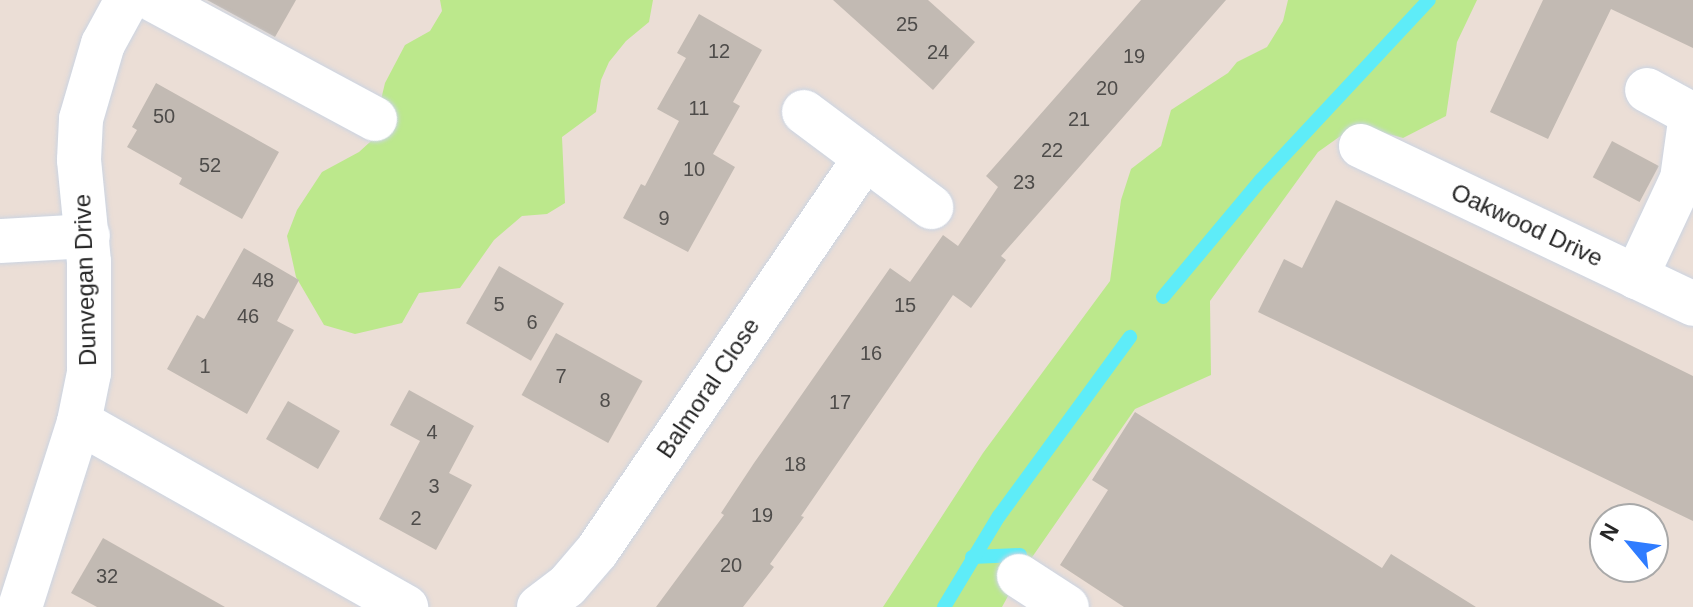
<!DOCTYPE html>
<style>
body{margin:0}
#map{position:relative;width:1693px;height:607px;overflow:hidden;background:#ebded6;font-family:Helvetica,sans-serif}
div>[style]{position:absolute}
.green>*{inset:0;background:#bce88c}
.stream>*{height:14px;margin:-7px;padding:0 7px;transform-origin:7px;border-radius:7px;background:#5eecf8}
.building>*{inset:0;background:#c2bab3;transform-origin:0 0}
.roads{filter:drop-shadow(0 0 2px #cbd4e2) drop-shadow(0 0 2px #cbd4e2)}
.minor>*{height:44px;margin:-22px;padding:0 22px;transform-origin:22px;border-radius:22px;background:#fff}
span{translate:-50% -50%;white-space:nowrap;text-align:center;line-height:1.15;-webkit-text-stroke:8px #fff;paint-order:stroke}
.number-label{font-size:20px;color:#4e4c4a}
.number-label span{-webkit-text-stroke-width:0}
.street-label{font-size:24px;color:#272727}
.north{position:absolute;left:1589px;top:503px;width:80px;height:80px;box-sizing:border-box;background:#fff;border:2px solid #a9a9a9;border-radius:50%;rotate:299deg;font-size:22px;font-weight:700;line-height:32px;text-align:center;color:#272727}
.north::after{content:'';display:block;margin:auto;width:28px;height:36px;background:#2f7cff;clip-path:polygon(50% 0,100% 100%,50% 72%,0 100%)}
</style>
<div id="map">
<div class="green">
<div style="clip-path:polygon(440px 0,653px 0,649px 22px,626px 41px,609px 62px,601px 80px,596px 112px,562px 137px,565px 203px,547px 214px,522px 216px,494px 240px,460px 288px,419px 293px,402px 323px,355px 334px,324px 325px,296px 277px,287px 236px,297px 210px,322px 172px,359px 152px,381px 132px,379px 108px,385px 83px,405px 45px,430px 31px,442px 11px)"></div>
<div style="clip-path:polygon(1288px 0,1477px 0,1457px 42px,1446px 116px,1403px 138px,1356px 125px,1318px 152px,1210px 301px,1211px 375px,1135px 409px,1019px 576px,1002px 607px,883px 607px,983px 453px,1110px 281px,1121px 200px,1131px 169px,1161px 146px,1171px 110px,1228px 73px,1237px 62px,1267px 47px,1283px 21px)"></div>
</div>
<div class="stream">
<div style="left:1163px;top:297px;width:153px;rotate:-50.1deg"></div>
<div style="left:1261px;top:180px;width:246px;rotate:-47deg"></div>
<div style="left:972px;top:557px;width:48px;rotate:-2.4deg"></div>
<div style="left:944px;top:607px;width:106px;rotate:-58.9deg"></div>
<div style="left:999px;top:516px;width:222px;rotate:-53.8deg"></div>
</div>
<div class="building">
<div style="clip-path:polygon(207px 0,296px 0,275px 37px)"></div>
<div style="clip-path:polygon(833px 0,928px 0,975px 42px,933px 90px)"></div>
<div style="clip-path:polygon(1141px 0,1226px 0,1001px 256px,1006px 260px,971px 308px,953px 295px,801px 516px,804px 517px,770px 564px,774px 567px,743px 607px,656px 607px,724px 515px,721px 513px,754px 463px,890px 268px,910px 282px,943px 235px,958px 246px,998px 187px,986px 176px)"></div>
<div style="clip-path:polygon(1543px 0,1693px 0,1693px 48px,1611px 9px,1548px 139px,1490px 112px)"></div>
<div style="clip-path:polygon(699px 14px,762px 50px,733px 102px,740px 106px,713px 154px,735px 167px,688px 252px,623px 218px,641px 184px,645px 186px,679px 121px,657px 109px,686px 58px,677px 53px)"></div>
<div style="clip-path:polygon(156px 83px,279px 152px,242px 219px,179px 184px,182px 178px,127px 147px,137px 130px,132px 127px)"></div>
<div style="left:1612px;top:141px;width:53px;height:41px;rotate:28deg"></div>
<div style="clip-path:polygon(1336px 200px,1693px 376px,1693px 521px,1258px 312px,1284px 259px,1302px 268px)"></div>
<div style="clip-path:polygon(244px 248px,299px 280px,277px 321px,294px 330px,247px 414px,167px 369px,197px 315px,204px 319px)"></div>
<div style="left:499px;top:266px;width:75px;height:66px;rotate:30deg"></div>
<div style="left:556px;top:333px;width:99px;height:71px;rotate:29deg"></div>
<div style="clip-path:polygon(409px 390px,474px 426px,449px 473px,472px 485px,436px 550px,379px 519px,420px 441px,390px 425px)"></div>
<div style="left:288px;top:401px;width:60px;height:44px;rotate:30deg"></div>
<div style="clip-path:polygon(1135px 412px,1382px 568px,1391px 554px,1476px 607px,1124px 607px,1060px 565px,1108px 490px,1092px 480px)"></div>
<div style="clip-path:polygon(103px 538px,225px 607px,97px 607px,71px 593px)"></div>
</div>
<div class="roads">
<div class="minor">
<div style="left:154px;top:0;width:251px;rotate:28.3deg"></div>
<div style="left:804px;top:112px;width:159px;rotate:36.8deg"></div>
<div style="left:1361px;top:146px;width:368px;rotate:25.4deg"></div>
<div style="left:0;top:241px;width:88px;rotate:-3.3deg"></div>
<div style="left:1636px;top:277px;width:108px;rotate:-64.9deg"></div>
<div style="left:1682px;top:179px;width:66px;rotate:-82.1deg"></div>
<div style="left:1691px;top:114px;width:50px;rotate:-151.4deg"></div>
<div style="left:79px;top:422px;width:376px;rotate:29.5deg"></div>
<div style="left:1019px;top:576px;width:57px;rotate:32.9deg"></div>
<div style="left:20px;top:607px;width:194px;rotate:-72.3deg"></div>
<div style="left:79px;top:422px;width:50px;rotate:-78.5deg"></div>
<div style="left:89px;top:373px;width:111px;rotate:-90deg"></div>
<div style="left:89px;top:262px;width:102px;rotate:-95.6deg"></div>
<div style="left:79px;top:160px;width:41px;rotate:-87.2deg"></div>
<div style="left:81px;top:119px;width:78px;rotate:-73.7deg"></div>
<div style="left:103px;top:44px;width:50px;rotate:-61.4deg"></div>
<div style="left:539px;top:607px;width:35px;rotate:-37deg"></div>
<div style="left:567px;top:586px;width:46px;rotate:-49.4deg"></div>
<div style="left:597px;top:551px;width:476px;rotate:-55.7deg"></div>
</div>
</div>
<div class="number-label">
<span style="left:907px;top:24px">25</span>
<span style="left:719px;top:51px">12</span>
<span style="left:938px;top:52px">24</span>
<span style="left:1134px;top:56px">19</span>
<span style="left:1107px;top:88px">20</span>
<span style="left:699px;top:108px">11</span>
<span style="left:164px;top:116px">50</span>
<span style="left:1079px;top:119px">21</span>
<span style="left:1052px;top:150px">22</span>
<span style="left:210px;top:165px">52</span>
<span style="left:694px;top:169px">10</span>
<span style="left:1024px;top:182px">23</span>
<span style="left:664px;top:218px">9</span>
<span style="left:263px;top:280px">48</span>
<span style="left:499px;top:304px">5</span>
<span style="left:905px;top:305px">15</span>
<span style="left:248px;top:316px">46</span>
<span style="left:532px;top:322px">6</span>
<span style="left:871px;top:353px">16</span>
<span style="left:205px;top:366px">1</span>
<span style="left:561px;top:376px">7</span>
<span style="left:605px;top:400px">8</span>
<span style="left:840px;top:402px">17</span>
<span style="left:432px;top:432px">4</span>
<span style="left:795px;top:464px">18</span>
<span style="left:434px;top:486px">3</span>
<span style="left:762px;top:515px">19</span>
<span style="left:416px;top:518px">2</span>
<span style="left:731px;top:565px">20</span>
<span style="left:107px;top:576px">32</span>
</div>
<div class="street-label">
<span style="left:1527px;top:225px;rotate:25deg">Oakwood Drive</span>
<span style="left:85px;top:280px;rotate:-92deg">Dunvegan Drive</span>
<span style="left:708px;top:388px;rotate:-56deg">Balmoral Close</span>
</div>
<div class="north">N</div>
</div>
